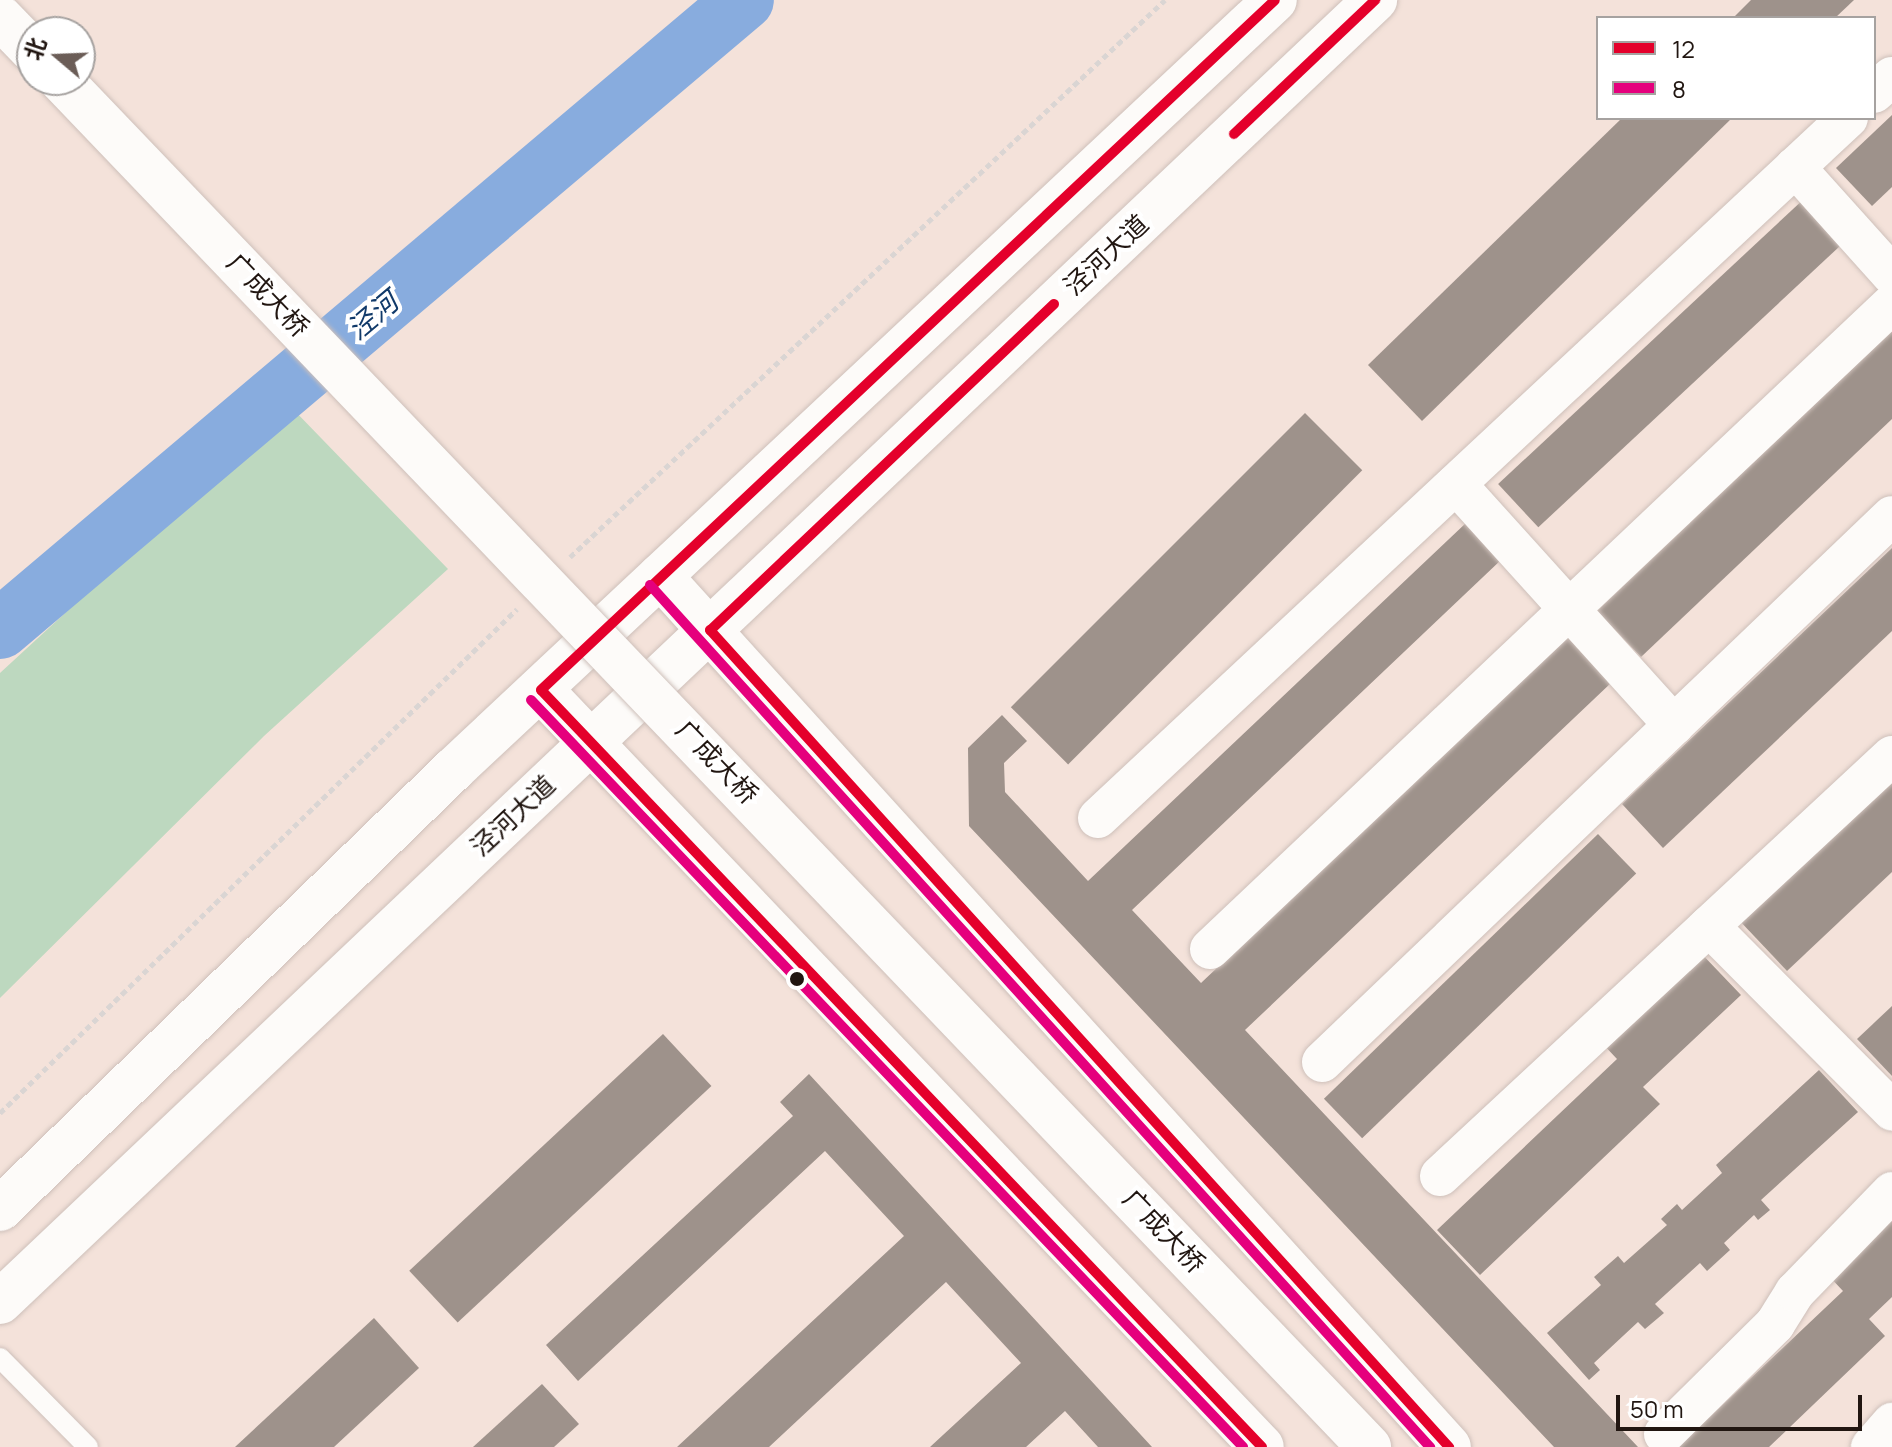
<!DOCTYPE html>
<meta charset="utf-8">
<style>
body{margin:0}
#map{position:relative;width:1892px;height:1447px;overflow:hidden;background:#f4e2da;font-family:Manrope,"Noto Sans SC",sans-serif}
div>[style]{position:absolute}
.green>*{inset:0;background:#bdd8bf}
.river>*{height:60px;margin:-30px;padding:0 30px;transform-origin:30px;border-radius:30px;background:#88acde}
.building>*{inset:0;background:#9e928b;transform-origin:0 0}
.path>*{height:5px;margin-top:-2.5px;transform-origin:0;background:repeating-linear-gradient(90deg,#dad5d3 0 6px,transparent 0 10px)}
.roads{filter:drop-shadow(0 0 2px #cec0ba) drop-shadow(0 0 2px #cec0ba)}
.lane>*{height:20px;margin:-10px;padding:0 10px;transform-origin:10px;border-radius:10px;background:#fdfbf9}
.street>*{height:40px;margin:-20px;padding:0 20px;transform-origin:20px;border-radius:20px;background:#fdfbf9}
.secondary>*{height:44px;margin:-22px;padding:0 22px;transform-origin:22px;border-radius:22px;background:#fdfbf9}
.primary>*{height:44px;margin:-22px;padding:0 22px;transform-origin:22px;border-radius:22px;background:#fdfbf9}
.bridges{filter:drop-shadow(0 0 2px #cec0ba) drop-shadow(0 0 2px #cec0ba)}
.secondary-bridge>*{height:44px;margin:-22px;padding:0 22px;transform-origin:22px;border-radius:22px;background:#fdfbf9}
.bus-1>*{height:10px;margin:-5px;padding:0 5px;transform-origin:5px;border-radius:5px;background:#e4002b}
.bus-2>*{height:10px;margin:-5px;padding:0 5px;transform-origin:5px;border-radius:5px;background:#e5007d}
.dots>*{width:22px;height:22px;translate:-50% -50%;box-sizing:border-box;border:4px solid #fff;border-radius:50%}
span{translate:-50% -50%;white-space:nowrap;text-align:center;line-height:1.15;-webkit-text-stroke:8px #fff;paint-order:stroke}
.street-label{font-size:26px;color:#211611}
.water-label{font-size:28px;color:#113a6a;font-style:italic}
.legend{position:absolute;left:1596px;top:16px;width:280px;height:104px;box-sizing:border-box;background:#fff;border:2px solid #a6a2a0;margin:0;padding:10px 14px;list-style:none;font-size:24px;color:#211611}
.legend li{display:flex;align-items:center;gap:16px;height:40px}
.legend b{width:40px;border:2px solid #a6a2a0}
.north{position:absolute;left:16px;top:16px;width:80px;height:80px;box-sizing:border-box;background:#fff;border:2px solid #a6a2a0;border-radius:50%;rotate:289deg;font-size:22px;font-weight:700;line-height:32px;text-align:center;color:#211611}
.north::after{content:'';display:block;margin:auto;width:28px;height:36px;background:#6b5d57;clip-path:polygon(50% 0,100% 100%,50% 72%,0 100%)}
.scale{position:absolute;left:1616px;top:1395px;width:246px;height:36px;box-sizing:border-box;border:4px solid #211611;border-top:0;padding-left:10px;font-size:24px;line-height:28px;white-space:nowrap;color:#211611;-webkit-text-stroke:6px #fff;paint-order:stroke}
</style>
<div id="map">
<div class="green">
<div style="clip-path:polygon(290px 406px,448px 569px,264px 736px,0 998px,0 673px)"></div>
</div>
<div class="river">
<div style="left:0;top:629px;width:974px;rotate:-40.21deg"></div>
</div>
<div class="building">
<div style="clip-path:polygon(1751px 0,1854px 0,1835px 18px,1733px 18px)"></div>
<div style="clip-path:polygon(1892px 115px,1892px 187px,1872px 206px,1836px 168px)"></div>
<div style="clip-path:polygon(1622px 118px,1732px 118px,1422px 421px,1368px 365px)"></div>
<div style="left:1806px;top:197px;width:59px;height:421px;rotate:47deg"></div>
<div style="clip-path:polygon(1892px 331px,1892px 419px,1641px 657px,1597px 611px)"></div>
<div style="left:1305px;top:413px;width:81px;height:416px;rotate:45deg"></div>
<div style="clip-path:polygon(1467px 522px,1502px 559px,1132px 910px,1201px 983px,1568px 635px,1612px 682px,1245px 1030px,1638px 1447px,1554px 1447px,969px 826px,968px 748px,1002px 715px,1027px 741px,1004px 763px,1005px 792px,1088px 881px)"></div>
<div style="clip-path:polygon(1892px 548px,1892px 631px,1663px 848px,1622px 804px)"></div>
<div style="clip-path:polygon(1892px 771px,1892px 872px,1787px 971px,1737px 918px)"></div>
<div style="left:1598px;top:834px;width:55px;height:381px;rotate:46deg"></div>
<div style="clip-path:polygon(1698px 950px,1741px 995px,1643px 1087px,1660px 1104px,1480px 1275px,1437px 1230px,1617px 1059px,1601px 1042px)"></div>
<div style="clip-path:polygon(1892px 1006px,1892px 1076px,1857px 1039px)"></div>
<div style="left:663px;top:1034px;width:71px;height:347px;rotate:47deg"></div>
<div style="clip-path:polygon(1819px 1070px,1858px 1112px,1761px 1200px,1770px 1210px,1758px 1220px,1754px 1215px,1724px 1243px,1730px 1250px,1707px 1271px,1700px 1263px,1655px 1304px,1664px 1313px,1645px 1329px,1638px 1322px,1594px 1363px,1600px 1370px,1589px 1380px,1547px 1333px,1601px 1285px,1594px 1277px,1618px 1256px,1624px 1263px,1667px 1225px,1661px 1219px,1677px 1204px,1682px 1210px,1722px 1173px,1716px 1165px)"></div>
<div style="clip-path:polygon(809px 1074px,1152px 1447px,1098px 1447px,1065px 1411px,1026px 1447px,930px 1447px,1021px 1363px,946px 1282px,769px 1447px,677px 1447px,904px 1236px,825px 1151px,578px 1381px,546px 1345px,793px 1116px,780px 1102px)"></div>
<div style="clip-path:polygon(1892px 1212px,1892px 1297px,1869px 1319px,1885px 1336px,1769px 1447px,1678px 1447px,1843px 1291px,1827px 1274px)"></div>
<div style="clip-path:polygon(374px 1318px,419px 1368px,334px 1447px,235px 1447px)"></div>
<div style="clip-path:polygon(542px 1384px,579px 1424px,554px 1447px,473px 1447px)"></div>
</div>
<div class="path">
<div style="left:570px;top:557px;width:815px;rotate:-43.11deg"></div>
<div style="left:0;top:1113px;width:722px;rotate:-44.27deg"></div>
</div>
<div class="roads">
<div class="lane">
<div style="left:0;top:1358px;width:125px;rotate:45.3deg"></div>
</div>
<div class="street">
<div style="left:1874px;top:93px;width:24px;rotate:-42deg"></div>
<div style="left:1795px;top:167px;width:145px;rotate:48.1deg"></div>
<div style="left:1456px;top:484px;width:325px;rotate:47.9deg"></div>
<div style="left:1098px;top:818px;width:1026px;rotate:-43.03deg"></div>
<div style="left:1709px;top:926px;width:260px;rotate:45.2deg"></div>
<div style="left:1210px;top:949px;width:939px;rotate:-43.4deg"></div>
<div style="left:1322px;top:1062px;width:789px;rotate:-43.77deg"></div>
<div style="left:1440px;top:1176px;width:617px;rotate:-42.9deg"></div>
<div style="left:1664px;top:1434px;width:156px;rotate:-44.7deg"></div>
<div style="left:1775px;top:1324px;width:38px;rotate:-58deg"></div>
<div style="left:1795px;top:1292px;width:139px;rotate:-45.9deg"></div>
<div style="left:1871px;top:1447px;width:32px;rotate:-49deg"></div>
</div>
<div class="secondary">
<div style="left:0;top:17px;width:46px;rotate:45.9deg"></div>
<div style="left:660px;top:576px;width:1175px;rotate:47.83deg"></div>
<div style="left:541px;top:690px;width:1045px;rotate:46.4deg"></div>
</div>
<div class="primary">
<div style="left:0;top:1209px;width:631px;rotate:-44.1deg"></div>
<div style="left:453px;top:770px;width:1126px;rotate:-43.13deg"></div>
<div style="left:0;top:1302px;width:1894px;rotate:-43.44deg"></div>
</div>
</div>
<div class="bridges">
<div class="secondary-bridge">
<div style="left:61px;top:80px;width:1892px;rotate:46.26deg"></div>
</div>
</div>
<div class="bus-1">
<div style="left:1234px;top:134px;width:195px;rotate:-43.5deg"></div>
<div style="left:1054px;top:304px;width:474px;rotate:136.5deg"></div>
<div style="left:710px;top:630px;width:1102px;rotate:47.87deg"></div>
<div style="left:1262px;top:1447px;width:1045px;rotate:-133.6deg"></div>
<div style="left:541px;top:690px;width:1007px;rotate:-43.23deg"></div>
</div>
<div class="bus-2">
<div style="left:650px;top:585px;width:1163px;rotate:47.86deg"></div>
<div style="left:531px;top:700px;width:1032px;rotate:46.37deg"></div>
</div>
<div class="dots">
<div style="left:797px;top:979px;background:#211611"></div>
</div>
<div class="street-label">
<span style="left:1106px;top:255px;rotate:-43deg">泾河大道</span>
<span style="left:268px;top:295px;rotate:46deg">广成大桥</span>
<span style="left:717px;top:762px;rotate:46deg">广成大桥</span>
<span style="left:513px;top:816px;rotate:-43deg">泾河大道</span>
<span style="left:1164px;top:1231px;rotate:46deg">广成大桥</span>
</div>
<div class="water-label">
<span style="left:372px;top:315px;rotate:-40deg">泾河</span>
</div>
<ul class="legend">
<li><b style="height:10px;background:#e4002b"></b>12</li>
<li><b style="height:10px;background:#e5007d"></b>8</li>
</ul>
<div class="north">北</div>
<div class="scale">50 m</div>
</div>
